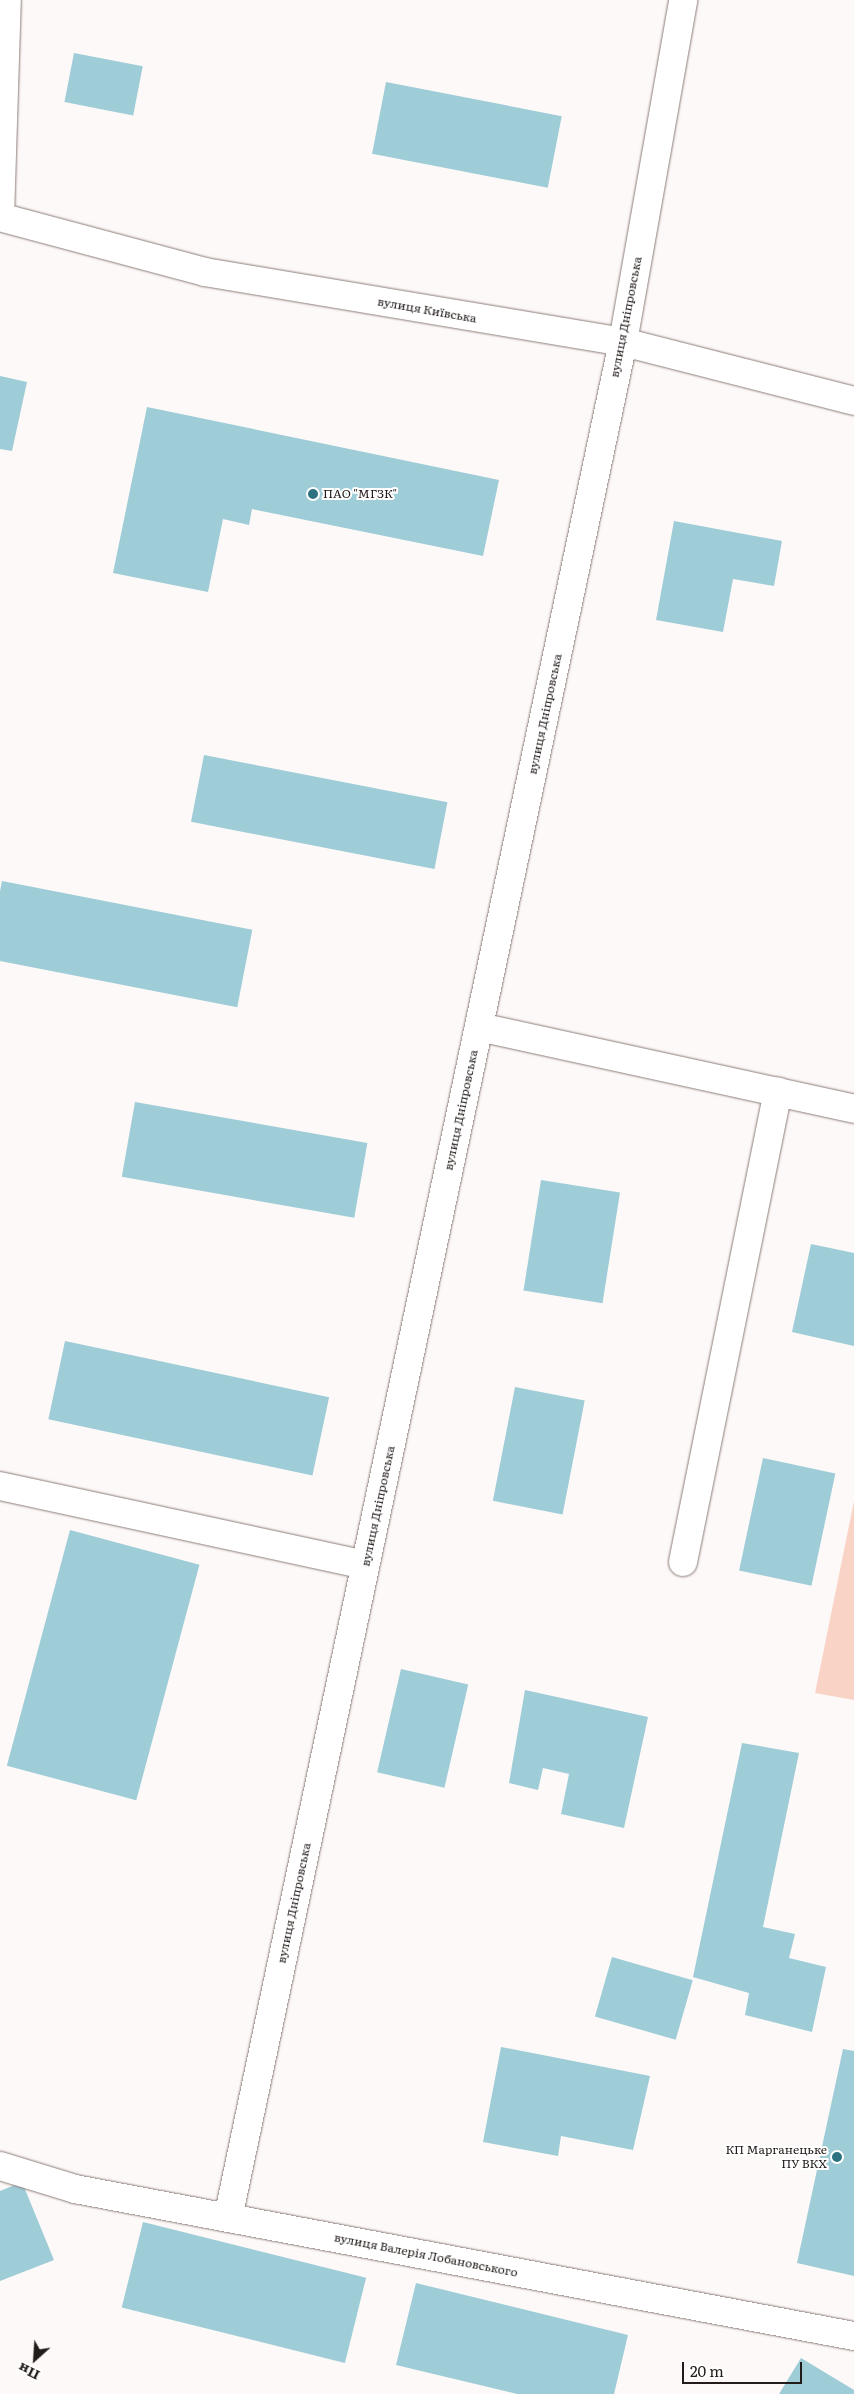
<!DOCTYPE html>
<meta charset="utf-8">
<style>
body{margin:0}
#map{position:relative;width:854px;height:2394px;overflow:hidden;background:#fdf9f8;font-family:Literata,serif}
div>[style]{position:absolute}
.green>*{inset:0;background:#fad3c7}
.building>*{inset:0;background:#9eccd7;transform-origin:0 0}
.roads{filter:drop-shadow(0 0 1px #8b7d78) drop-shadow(0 0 1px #8b7d78)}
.minor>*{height:28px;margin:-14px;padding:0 14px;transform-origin:14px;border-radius:14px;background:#fff}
.major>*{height:28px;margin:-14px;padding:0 14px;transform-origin:14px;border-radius:14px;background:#fff}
.dots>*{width:14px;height:14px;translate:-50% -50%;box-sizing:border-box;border:2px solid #fff;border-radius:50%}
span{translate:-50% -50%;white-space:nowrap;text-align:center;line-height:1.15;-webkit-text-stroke:4px #fff;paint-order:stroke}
.street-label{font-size:12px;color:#211b19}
.poi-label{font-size:12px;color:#211b19}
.left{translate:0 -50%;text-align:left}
.right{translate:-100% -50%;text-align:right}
.north{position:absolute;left:10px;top:2334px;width:50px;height:50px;-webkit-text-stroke:4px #fff;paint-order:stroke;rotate:206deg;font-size:14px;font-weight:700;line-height:20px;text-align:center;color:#211b19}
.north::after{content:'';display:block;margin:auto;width:18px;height:22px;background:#211b19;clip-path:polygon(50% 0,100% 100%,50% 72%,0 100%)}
.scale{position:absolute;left:682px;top:2362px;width:120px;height:22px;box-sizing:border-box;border:2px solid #211b19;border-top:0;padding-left:6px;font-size:15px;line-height:18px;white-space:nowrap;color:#211b19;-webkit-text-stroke:4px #fff;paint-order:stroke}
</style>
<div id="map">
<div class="green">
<div style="clip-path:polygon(854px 1501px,854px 1700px,815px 1693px)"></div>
</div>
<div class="building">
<div style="left:74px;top:53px;width:70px;height:50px;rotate:11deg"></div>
<div style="left:386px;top:82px;width:179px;height:73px;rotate:11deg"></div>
<div style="clip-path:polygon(0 376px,27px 382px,12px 451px,0 449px)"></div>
<div style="clip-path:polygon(147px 407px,499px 480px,483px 556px,252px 509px,249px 525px,223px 519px,208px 592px,113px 573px)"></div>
<div style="clip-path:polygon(674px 521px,782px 541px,774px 586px,733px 579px,723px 632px,656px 620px)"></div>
<div style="left:204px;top:755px;width:248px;height:68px;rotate:11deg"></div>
<div style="left:2px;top:881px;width:255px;height:79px;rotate:11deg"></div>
<div style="left:135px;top:1102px;width:236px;height:76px;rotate:10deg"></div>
<div style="left:541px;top:1180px;width:80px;height:112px;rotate:9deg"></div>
<div style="clip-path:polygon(811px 1244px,854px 1253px,854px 1346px,792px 1332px)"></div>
<div style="left:65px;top:1341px;width:270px;height:80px;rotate:12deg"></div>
<div style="left:515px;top:1387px;width:71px;height:116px;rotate:11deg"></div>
<div style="left:763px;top:1458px;width:74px;height:115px;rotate:12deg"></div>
<div style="left:70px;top:1530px;width:134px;height:244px;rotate:15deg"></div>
<div style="left:401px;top:1669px;width:69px;height:106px;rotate:13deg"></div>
<div style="clip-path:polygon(525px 1690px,648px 1717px,624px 1828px,561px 1814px,569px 1774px,543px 1768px,538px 1790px,509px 1783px)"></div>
<div style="clip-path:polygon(742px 1743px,799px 1753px,763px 1927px,795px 1934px,789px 1958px,826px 1967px,812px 2032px,745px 2015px,749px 1993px,693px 1977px)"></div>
<div style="left:612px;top:1957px;width:84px;height:62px;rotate:16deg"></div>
<div style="clip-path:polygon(501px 2047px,650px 2076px,633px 2150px,561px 2136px,558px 2156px,483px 2142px)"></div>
<div style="clip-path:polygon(843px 2049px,854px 2051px,854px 2276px,797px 2263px)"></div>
<div style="clip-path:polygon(22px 2182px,54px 2260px,0 2281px,0 2191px)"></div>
<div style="left:143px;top:2222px;width:230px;height:88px;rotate:14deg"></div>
<div style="clip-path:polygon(416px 2283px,628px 2335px,614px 2394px,517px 2394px,396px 2365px)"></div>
<div style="clip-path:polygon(801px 2358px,854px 2390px,854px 2394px,779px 2394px)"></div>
</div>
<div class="roads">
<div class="minor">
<div style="left:0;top:217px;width:217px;rotate:-88.2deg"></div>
<div style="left:479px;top:1027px;width:384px;rotate:12.3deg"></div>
<div style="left:0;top:1486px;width:373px;rotate:12.2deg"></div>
<div style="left:683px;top:1562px;width:480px;rotate:-78.6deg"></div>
<div style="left:0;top:2166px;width:78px;rotate:17deg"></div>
<div style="left:75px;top:2189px;width:793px;rotate:10.69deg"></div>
<div style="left:228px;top:2218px;width:1917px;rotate:-78.11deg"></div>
<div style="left:623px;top:342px;width:347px;rotate:-80deg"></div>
</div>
<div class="major">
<div style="left:0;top:217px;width:212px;rotate:15deg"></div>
<div style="left:205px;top:272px;width:424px;rotate:9.5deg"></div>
<div style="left:623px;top:342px;width:238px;rotate:14.3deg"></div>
</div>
</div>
<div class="dots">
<div style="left:313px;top:494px;background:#2d7281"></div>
<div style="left:837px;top:2157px;background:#2d7281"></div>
</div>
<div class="street-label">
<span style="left:427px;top:310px;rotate:10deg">вулиця Київська</span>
<span style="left:626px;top:317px;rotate:-79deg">вулиця Дніпровська</span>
<span style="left:545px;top:714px;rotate:-78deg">вулиця Дніпровська</span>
<span style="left:461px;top:1110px;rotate:-78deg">вулиця Дніпровська</span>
<span style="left:378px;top:1506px;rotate:-78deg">вулиця Дніпровська</span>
<span style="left:294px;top:1903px;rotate:-78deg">вулиця Дніпровська</span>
<span style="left:426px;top:2255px;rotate:11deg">вулиця Валерія Лобановського</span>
</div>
<div class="poi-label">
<span class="left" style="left:323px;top:494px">ПАО "МГЗК"</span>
<span class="right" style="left:827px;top:2157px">КП Марганецьке<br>ПУ ВКХ</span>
</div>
<div class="north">Пн</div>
<div class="scale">20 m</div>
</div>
